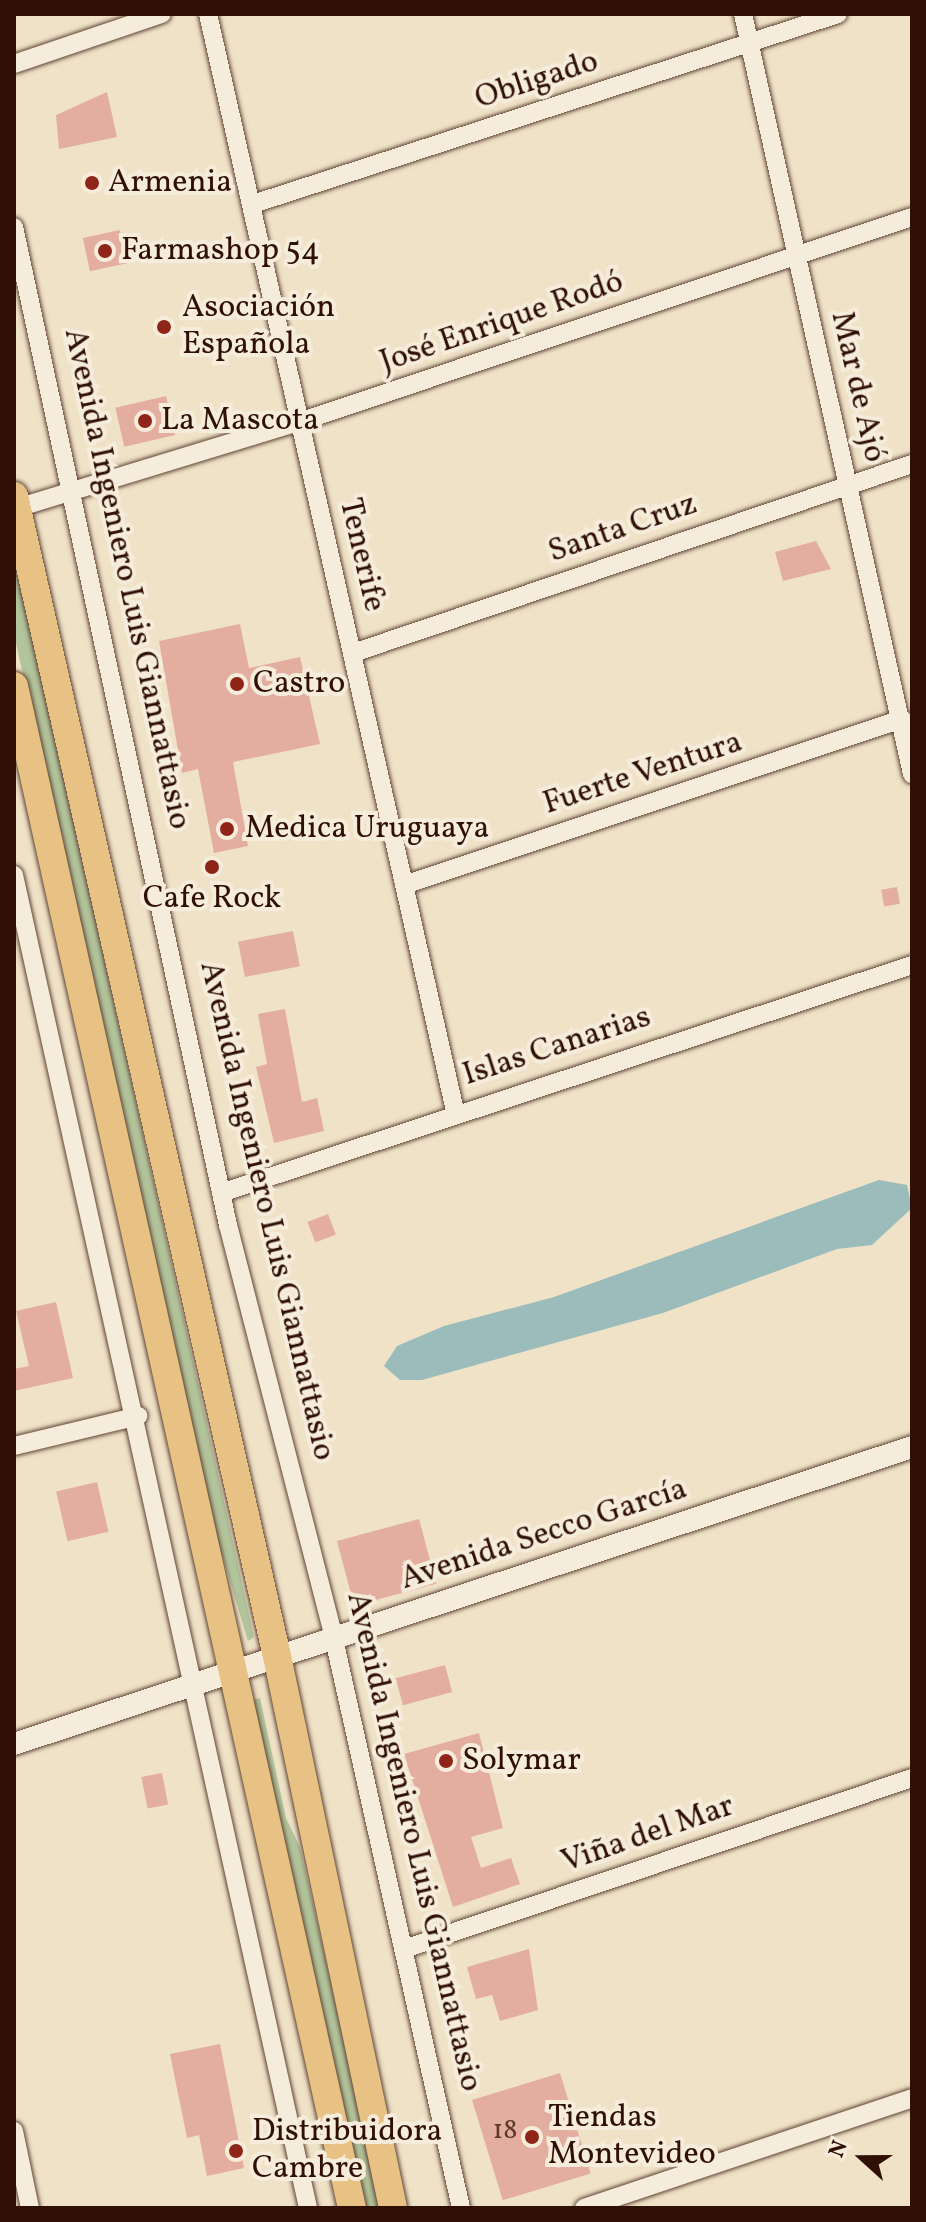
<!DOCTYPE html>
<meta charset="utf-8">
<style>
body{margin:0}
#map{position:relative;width:926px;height:2222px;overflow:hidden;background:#efe2c7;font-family:Vollkorn,serif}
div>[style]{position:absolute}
.green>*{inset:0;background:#b2c49b}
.water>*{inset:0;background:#9cbcbc}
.building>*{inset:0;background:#e3aea0;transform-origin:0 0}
.roads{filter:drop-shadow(0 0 2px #604435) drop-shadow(0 0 2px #604435)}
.minor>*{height:18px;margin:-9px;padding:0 9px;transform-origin:9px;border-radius:9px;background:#f5ecdb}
.tertiary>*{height:22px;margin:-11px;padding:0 11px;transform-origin:11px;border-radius:11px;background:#f5ecdb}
.primary>*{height:28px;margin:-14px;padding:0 14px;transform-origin:14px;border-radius:14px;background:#e8c184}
.dots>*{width:22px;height:22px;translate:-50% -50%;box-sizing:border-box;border:4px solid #f5ecdb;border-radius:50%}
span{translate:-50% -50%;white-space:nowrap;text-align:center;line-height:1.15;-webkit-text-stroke:8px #f5ecdb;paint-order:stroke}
.number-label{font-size:28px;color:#5d382b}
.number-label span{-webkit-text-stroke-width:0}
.street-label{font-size:32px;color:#301004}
.poi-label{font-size:32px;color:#301004}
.left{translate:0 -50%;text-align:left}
.frame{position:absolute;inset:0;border:16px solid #301004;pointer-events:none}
.north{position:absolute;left:822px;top:2118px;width:80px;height:80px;-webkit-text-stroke:6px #f5ecdb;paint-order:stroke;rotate:291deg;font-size:22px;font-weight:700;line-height:32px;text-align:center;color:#301004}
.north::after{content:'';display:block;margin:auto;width:28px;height:36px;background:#301004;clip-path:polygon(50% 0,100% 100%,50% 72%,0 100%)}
</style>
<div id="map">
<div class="green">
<div style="clip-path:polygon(14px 551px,254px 1637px,248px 1641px,202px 1488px,14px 634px)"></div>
<div style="clip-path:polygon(260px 1698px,286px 1818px,300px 1847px,382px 2208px,363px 2208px,252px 1700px)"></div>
</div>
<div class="water">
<div style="clip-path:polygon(879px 1180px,907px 1185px,912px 1208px,872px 1245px,837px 1249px,663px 1313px,422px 1380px,400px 1380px,384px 1366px,397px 1346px,444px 1326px,554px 1297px)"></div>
</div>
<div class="building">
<div style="clip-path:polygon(107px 92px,117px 137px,59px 149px,56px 115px)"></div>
<div style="left:120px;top:230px;width:34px;height:38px;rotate:78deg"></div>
<div style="left:166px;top:396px;width:40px;height:52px;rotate:77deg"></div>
<div style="clip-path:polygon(816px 541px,831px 569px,783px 581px,775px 552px)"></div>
<div style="clip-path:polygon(240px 624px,249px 668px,300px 657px,320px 744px,233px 762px,248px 846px,214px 853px,198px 769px,182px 773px,159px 641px)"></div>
<div style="left:897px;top:887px;width:17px;height:16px;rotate:80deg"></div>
<div style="left:293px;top:931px;width:36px;height:56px;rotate:79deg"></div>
<div style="clip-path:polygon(285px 1009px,302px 1102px,317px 1098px,324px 1131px,274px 1143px,256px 1067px,267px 1064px,258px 1014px)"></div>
<div style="left:328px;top:1214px;width:22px;height:22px;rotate:69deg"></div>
<div style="clip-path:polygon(56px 1302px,73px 1378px,14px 1391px,14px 1369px,29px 1366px,16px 1311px)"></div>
<div style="left:97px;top:1482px;width:51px;height:42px;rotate:77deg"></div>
<div style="left:419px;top:1519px;width:67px;height:85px;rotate:75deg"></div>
<div style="left:445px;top:1665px;width:28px;height:51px;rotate:75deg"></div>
<div style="clip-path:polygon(479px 1733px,503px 1828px,471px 1837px,481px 1868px,511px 1858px,520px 1884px,453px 1907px,404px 1754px)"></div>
<div style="left:162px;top:1773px;width:32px;height:21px;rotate:79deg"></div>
<div style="clip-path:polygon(529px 1949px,538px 2010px,500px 2021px,492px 1995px,476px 1999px,467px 1967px)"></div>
<div style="clip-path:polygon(220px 2044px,244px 2168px,207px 2176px,199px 2135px,187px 2138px,170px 2054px)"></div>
<div style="left:560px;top:2073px;width:105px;height:92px;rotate:73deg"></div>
</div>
<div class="roads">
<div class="minor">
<div style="left:208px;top:14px;width:1124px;rotate:77.31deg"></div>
<div style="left:743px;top:14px;width:779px;rotate:77.46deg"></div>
<div style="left:14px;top:64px;width:156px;rotate:-18.7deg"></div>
<div style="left:253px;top:204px;width:615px;rotate:-17.99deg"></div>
<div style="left:14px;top:227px;width:1021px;rotate:77.9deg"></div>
<div style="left:228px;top:1225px;width:427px;rotate:75.6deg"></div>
<div style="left:334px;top:1639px;width:583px;rotate:77.42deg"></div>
<div style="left:17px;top:508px;width:295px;rotate:-17deg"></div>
<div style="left:299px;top:422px;width:646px;rotate:-18.49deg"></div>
<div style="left:353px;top:653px;width:590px;rotate:-18.68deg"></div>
<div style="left:14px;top:875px;width:1365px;rotate:77.56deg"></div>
<div style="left:404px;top:885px;width:525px;rotate:-18.43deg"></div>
<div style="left:221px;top:1193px;width:728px;rotate:-18.26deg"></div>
<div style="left:14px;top:1446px;width:128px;rotate:-13.6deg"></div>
<div style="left:404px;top:1949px;width:536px;rotate:-18.6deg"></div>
<div style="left:14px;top:2131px;width:79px;rotate:78.3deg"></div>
<div style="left:584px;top:2208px;width:346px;rotate:-18.5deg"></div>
</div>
<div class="tertiary">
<div style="left:14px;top:1744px;width:946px;rotate:-18.3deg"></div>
</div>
<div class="primary">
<div style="left:14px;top:496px;width:1189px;rotate:77.23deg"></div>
<div style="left:277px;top:1656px;width:564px;rotate:78.13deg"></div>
<div style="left:14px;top:686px;width:1559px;rotate:77.48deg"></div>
</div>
</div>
<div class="dots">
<div style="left:92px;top:183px;background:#8f2418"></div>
<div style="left:105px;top:251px;background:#8f2418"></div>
<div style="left:164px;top:327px;background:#8f2418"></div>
<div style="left:145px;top:421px;background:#8f2418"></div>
<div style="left:237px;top:684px;background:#8f2418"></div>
<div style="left:227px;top:829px;background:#8f2418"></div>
<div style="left:212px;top:867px;background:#8f2418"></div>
<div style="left:446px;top:1761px;background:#8f2418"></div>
<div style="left:532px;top:2137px;background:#8f2418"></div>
<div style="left:236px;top:2151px;background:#8f2418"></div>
</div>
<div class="number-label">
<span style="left:505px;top:2131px">18</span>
</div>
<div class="street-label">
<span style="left:537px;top:81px;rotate:-18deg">Obligado</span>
<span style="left:502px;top:323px;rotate:-19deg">José Enrique Rodó</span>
<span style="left:857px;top:387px;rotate:77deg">Mar de Ajó</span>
<span style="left:623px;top:529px;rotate:-19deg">Santa Cruz</span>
<span style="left:361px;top:555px;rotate:77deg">Tenerife</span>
<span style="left:126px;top:579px;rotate:78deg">Avenida Ingeniero Luis Giannattasio</span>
<span style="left:643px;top:774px;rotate:-18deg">Fuerte Ventura</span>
<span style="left:557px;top:1047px;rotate:-18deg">Islas Canarias</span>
<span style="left:266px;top:1211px;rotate:77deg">Avenida Ingeniero Luis Giannattasio</span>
<span style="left:544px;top:1535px;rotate:-18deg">Avenida Secco García</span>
<span style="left:648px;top:1835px;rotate:-19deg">Viña del Mar</span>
<span style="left:413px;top:1842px;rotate:77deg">Avenida Ingeniero Luis Giannattasio</span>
</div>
<div class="poi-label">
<span class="left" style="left:108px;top:183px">Armenia</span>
<span class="left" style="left:121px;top:251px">Farmashop 54</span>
<span class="left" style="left:182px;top:327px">Asociación<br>Española</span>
<span class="left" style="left:161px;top:421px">La Mascota</span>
<span class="left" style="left:253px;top:684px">Castro</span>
<span class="left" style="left:245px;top:829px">Medica Uruguaya</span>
<span style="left:212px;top:899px">Cafe Rock</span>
<span class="left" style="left:462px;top:1761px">Solymar</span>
<span class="left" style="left:548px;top:2137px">Tiendas<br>Montevideo</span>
<span class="left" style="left:252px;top:2151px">Distribuidora<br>Cambre</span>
</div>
<div class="frame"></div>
<div class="north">N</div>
</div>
